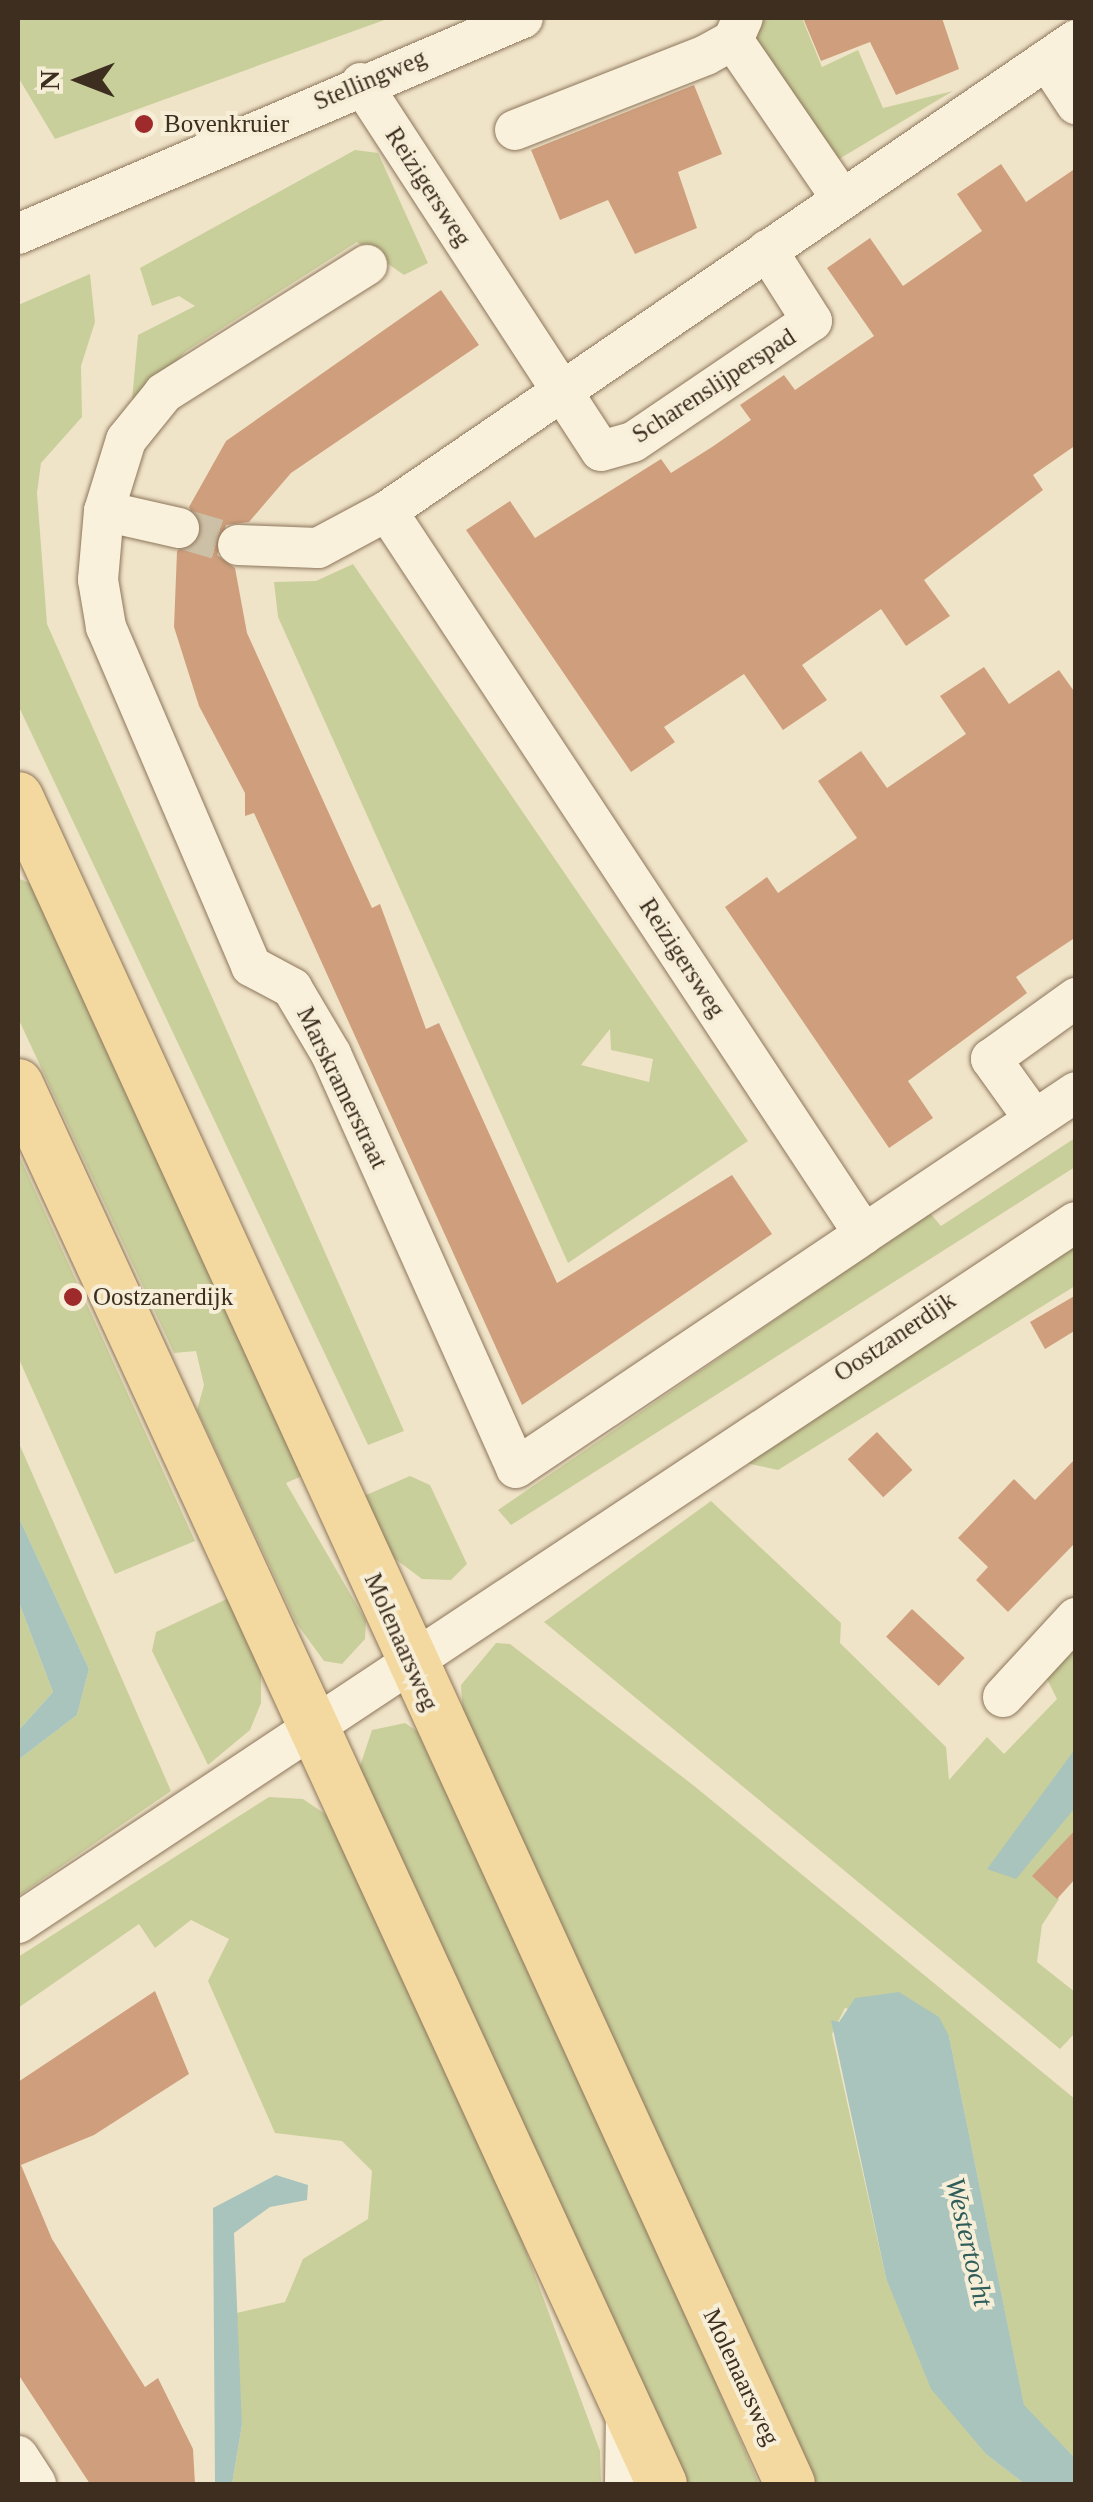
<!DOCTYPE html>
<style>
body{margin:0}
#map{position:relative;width:1093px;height:2502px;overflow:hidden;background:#f0e4c8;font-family:"Times New Roman",serif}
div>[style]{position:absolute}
.green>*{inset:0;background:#c9cf9b}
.water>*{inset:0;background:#a9c4bc}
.building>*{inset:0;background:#cf9f7d;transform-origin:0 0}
.minor-tunnel>*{height:40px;margin-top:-20px;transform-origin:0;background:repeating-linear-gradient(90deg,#ccc0a6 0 40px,transparent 0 60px)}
.roads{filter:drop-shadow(0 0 2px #8d765c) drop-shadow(0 0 2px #8d765c)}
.minor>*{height:40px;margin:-20px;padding:0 20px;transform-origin:20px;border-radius:20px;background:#faf1dc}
.major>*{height:50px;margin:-25px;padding:0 25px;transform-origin:25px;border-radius:25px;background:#f3d9a0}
.dots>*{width:28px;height:28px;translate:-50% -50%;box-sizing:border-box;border:5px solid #f7eed8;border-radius:50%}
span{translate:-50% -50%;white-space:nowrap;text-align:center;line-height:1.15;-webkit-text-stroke:8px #f7eed8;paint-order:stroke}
.street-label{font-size:25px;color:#3d2e20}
.poi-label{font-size:25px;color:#3d2e20}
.left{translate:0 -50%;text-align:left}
.water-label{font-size:28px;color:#2f5d5a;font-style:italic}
.frame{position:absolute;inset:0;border:20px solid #3d2e20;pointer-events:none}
.north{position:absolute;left:30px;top:30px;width:100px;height:100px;-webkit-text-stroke:8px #f7eed8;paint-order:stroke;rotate:270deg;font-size:28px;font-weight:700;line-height:40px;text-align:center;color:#3d2e20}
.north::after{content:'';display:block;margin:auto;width:35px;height:45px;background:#3d2e20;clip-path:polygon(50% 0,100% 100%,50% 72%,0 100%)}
</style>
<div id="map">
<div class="green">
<div style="clip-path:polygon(18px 18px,390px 18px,55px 139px,18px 77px)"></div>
<div style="clip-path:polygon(754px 18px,802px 18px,822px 67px,858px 50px,883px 108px,953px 91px,829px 165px,749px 27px)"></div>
<div style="clip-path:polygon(355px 150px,378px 153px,428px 263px,404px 275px,357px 242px,185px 352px,131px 411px,138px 335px,195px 306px,179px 296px,152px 306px,140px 268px)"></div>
<div style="clip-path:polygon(90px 274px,95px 322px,81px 366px,82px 417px,41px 463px,37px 493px,47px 624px,404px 1431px,368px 1445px,18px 705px,18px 305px)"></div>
<div style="clip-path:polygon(evenodd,353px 564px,748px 1141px,568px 1263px,278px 617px,274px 582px,316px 581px,353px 564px,610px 1029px,611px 1050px,653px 1059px,649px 1082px,581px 1065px,610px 1029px)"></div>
<div style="clip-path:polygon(18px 878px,31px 884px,302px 1476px,286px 1483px,366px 1621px,365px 1639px,342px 1664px,324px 1661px,297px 1624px,197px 1410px,204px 1385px,196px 1351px,174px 1353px,18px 1018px)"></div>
<div style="clip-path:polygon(1075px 1138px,1075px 1167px,511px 1525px,498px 1510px,930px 1213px,941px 1226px)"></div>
<div style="clip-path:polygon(18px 1153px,195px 1541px,115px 1574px,18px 1357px)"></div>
<div style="clip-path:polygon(1075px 1247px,1075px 1286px,778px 1470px,742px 1462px)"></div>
<div style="clip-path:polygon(18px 1441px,171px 1791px,18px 1896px,18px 1760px,77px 1715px,89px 1669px,18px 1516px)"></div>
<div style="clip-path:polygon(410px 1476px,430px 1485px,467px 1564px,451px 1580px,422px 1579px,394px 1558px,357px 1499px)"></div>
<div style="clip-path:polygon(711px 1501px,841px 1623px,840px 1643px,946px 1747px,949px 1780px,987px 1737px,1004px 1754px,1057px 1699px,1046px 1677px,1075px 1647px,1075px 1830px,1037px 1875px,1059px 1899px,1042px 1925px,1037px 1962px,1075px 1992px,1075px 2033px,1060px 2049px,544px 1622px)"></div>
<div style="clip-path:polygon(231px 1597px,261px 1660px,261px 1703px,250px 1730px,208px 1765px,152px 1651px,156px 1632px)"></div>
<div style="clip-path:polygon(18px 1600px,53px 1692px,18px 1731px)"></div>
<div style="clip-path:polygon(496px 1643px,510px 1644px,693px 1785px,1075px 2099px,1075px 2458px,1024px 2406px,949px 2036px,845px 2008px,832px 2034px,886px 2278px,987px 2455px,1025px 2484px,809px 2484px,464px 1738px,461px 1685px)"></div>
<div style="clip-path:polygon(405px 1723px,417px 1731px,630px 2181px,759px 2484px,687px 2484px,639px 2391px,358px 1772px,372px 1730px)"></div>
<div style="clip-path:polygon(269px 1797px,303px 1799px,331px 1818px,520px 2235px,600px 2451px,601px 2484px,232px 2484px,242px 2425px,232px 2314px,285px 2302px,303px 2259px,368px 2219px,372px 2171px,342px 2141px,275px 2133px,208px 1981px,229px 1939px,191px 1920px,155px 1948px,139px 1924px,18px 2008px,18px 1957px)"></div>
</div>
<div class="water">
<div style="clip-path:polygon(18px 1516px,89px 1669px,77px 1715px,18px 1760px,18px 1731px,53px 1692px,18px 1600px)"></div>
<div style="clip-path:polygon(1075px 1749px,1075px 1808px,1016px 1879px,987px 1869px)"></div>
<div style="clip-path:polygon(899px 1992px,939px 2017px,949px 2036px,1024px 2405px,1075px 2458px,1075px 2484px,1025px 2484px,987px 2455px,931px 2389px,886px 2278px,831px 2020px,839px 2022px,855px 1998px)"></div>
<div style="clip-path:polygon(276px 2175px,308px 2185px,307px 2200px,270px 2207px,234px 2233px,242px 2425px,232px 2484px,215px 2484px,213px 2208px)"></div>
</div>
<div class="building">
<div style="clip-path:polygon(803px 18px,942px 18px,959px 69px,896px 95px,870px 42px,821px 61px)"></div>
<div style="clip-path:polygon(694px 85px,722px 154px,678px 172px,697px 228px,635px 254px,608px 200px,560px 220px,531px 150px)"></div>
<div style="clip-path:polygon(1001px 164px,1026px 202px,1076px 168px,1076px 445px,1033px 475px,1043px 490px,924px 580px,950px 616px,906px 646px,881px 609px,802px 665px,827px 700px,783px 730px,744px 674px,664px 727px,675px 742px,631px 772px,466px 530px,510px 501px,535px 538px,661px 459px,671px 473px,712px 447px,751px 420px,740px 405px,784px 375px,795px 390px,874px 336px,827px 268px,870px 238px,903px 286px,982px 231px,957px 194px)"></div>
<div style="clip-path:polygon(441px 290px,479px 345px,291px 473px,249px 522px,226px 525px,217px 555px,235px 568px,247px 633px,372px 908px,380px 904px,426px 1029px,439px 1023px,557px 1283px,732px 1175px,772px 1234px,522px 1405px,254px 813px,245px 816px,245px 793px,199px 706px,174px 627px,177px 551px,202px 532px,189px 507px,226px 441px)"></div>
<div style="clip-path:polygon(984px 667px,1009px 704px,1059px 670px,1076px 694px,1076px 937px,1016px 977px,1027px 993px,908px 1081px,933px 1118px,889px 1148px,725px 907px,767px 877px,778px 893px,857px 838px,818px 781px,861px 751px,887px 788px,966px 734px,940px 696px)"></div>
<div style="clip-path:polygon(1076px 1295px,1076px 1330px,1045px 1349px,1030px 1322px)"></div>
<div style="left:877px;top:1432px;width:52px;height:40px;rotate:47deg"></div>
<div style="clip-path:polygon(1076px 1458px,1076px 1542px,1008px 1612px,976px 1580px,988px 1567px,958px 1538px,1014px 1479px,1035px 1500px)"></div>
<div style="left:912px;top:1609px;width:72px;height:38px;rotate:43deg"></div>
<div style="clip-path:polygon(1076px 1829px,1076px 1878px,1057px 1899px,1032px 1876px)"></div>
<div style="clip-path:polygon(155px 1991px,189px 2074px,94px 2135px,21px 2165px,52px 2239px,145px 2387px,158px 2378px,193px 2449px,195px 2484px,90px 2484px,18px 2374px,18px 2082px)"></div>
</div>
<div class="minor-tunnel">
<div style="left:179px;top:528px;width:61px;rotate:16.1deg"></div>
</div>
<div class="roads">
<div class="minor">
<div style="left:733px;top:40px;width:188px;rotate:55.6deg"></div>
<div style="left:1047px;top:60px;width:53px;rotate:56.6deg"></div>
<div style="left:361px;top:83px;width:439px;rotate:56.9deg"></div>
<div style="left:601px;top:451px;width:33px;rotate:-16deg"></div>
<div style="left:633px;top:442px;width:216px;rotate:-34.1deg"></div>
<div style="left:812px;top:321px;width:84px;rotate:-122.4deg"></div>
<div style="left:515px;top:130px;width:205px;rotate:-21.4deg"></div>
<div style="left:706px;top:55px;width:31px;rotate:-29deg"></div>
<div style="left:733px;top:40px;width:24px;rotate:-66deg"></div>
<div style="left:18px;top:234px;width:549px;rotate:-23.16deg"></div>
<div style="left:367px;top:265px;width:240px;rotate:147.8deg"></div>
<div style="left:164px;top:393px;width:60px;rotate:129deg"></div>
<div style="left:126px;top:440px;width:74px;rotate:107.2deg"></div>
<div style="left:104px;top:511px;width:69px;rotate:95deg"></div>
<div style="left:98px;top:580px;width:48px;rotate:80.3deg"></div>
<div style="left:106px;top:627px;width:369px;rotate:66.8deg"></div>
<div style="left:251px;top:966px;width:47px;rotate:28.2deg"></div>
<div style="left:292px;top:988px;width:77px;rotate:59.4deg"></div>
<div style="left:331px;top:1054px;width:453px;rotate:65.9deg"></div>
<div style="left:516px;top:1468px;width:419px;rotate:-33.9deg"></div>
<div style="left:104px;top:511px;width:77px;rotate:12.8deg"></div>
<div style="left:387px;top:511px;width:866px;rotate:56.59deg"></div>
<div style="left:864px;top:1234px;width:255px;rotate:-33.8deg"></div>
<div style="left:238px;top:545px;width:80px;rotate:2.1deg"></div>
<div style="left:318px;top:548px;width:78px;rotate:-28.2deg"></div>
<div style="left:387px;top:511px;width:835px;rotate:-34.36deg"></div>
<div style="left:1034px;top:1119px;width:74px;rotate:-125.6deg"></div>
<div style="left:991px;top:1059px;width:105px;rotate:-35.7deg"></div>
<div style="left:1003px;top:1697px;width:108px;rotate:-47.3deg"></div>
<div style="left:18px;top:1923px;width:1269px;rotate:-33.53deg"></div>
<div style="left:18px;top:2456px;width:33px;rotate:57deg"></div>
<div style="left:625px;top:2484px;width:74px;rotate:-89.2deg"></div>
</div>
<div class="major">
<div style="left:18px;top:797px;width:1855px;rotate:65.41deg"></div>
<div style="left:18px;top:1084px;width:1541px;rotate:65.3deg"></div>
</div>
</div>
<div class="dots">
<div style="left:144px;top:124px;background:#9e2a2b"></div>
<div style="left:73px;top:1297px;background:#9e2a2b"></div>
</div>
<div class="street-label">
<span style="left:370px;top:80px;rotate:-23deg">Stellingweg</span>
<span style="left:428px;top:187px;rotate:57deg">Reizigersweg</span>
<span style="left:714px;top:386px;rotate:-33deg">Scharenslijperspad</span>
<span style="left:682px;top:958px;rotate:57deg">Reizigersweg</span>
<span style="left:342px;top:1088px;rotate:64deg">Marskramerstraat</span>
<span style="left:895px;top:1337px;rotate:-34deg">Oostzanerdijk</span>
<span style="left:401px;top:1642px;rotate:66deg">Molenaarsweg</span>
<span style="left:741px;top:2377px;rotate:65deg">Molenaarsweg</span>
</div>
<div class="poi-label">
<span class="left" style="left:164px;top:124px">Bovenkruier</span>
<span class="left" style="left:93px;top:1297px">Oostzanerdijk</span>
</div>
<div class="water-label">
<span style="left:969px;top:2242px;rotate:77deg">Westertocht</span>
</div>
<div class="frame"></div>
<div class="north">N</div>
</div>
